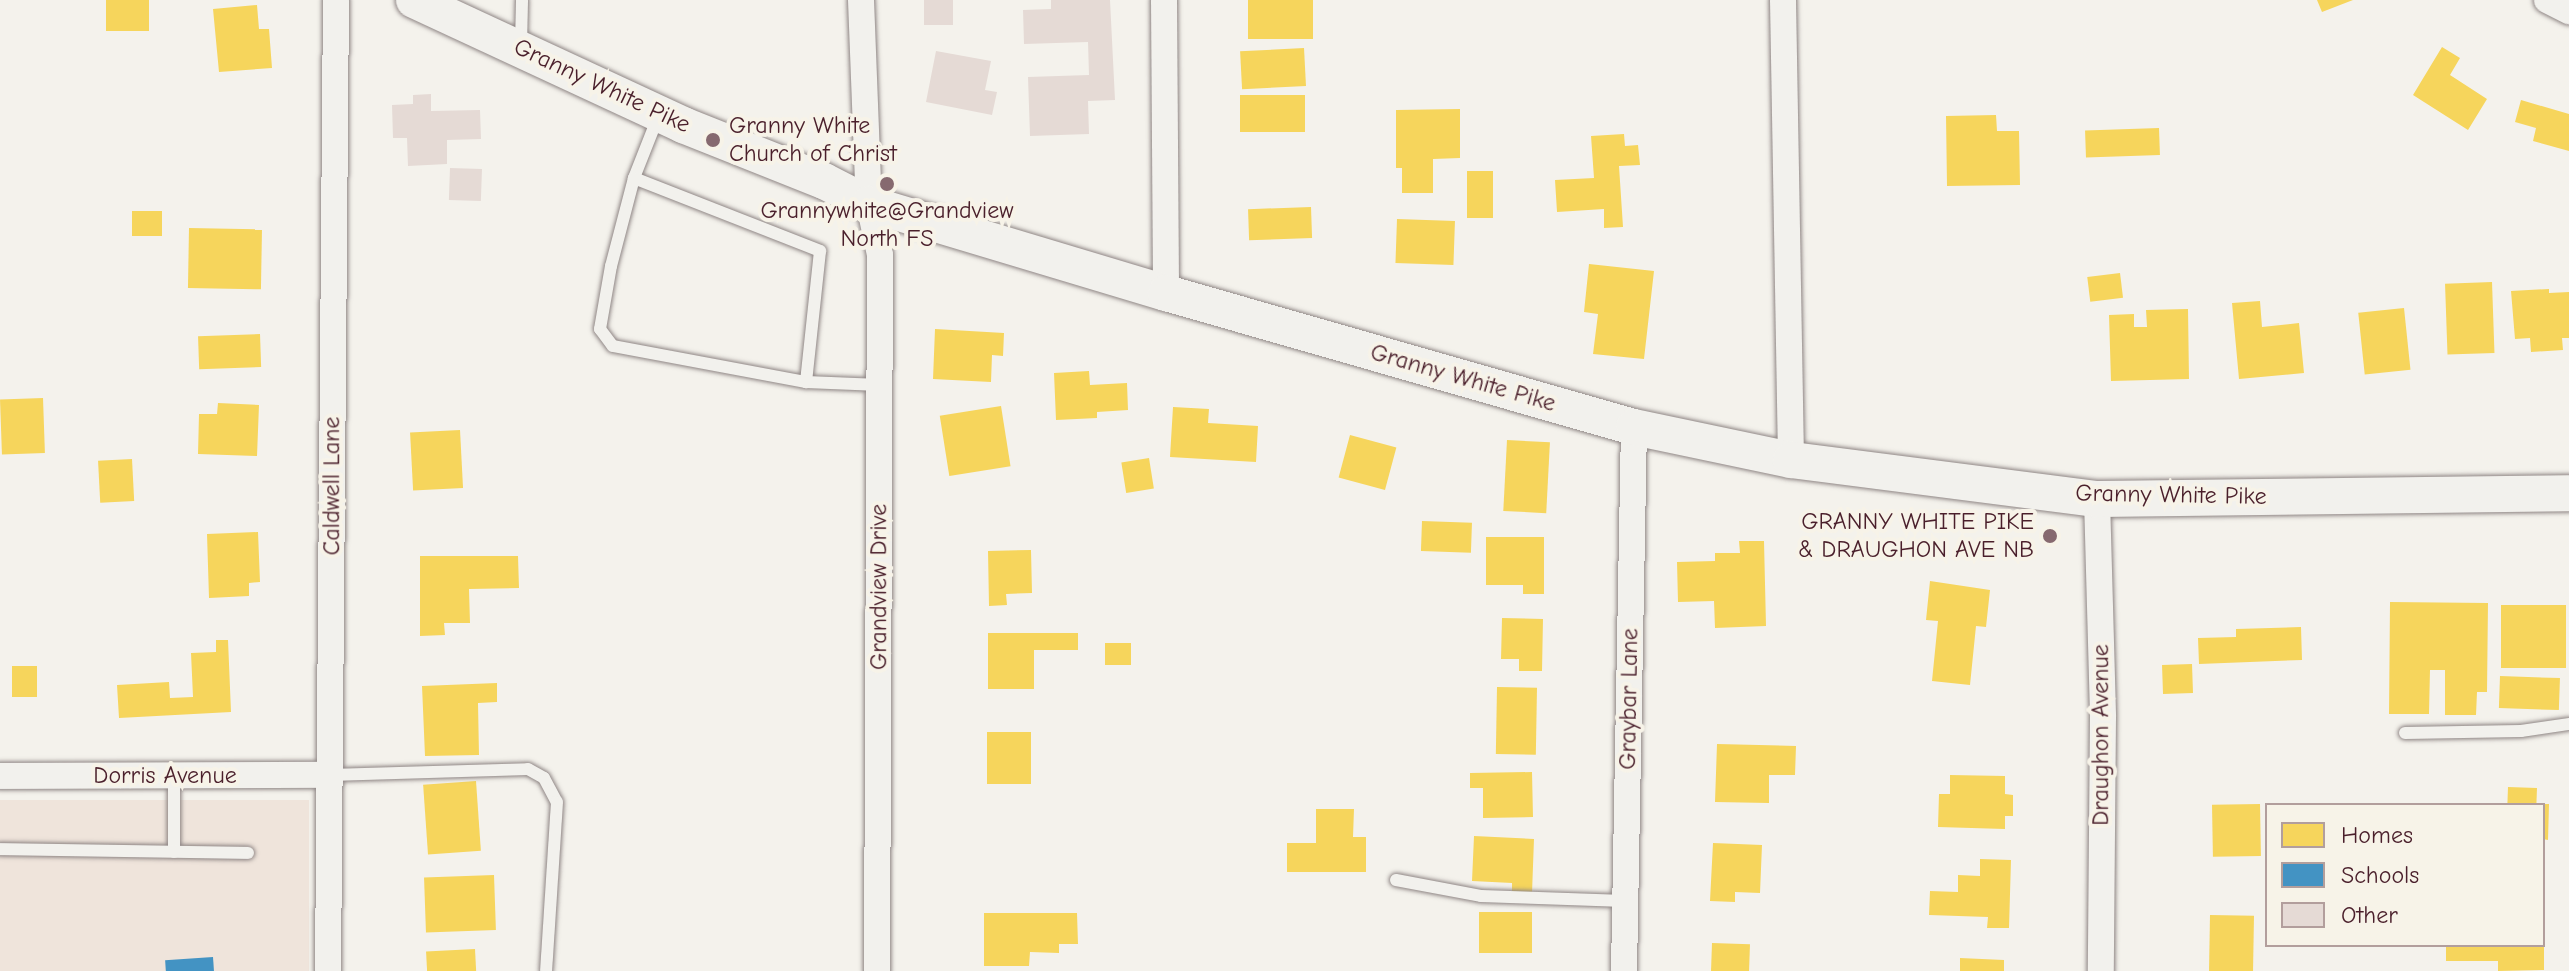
<!DOCTYPE html>
<style>
body{margin:0}
#map{position:relative;width:2569px;height:971px;overflow:hidden;background:#f4f2ec;font-family:"Comic Neue",sans-serif}
div>[style]{position:absolute}
.built>*{inset:0;background:#efe4db;transform-origin:0 0}
.homes>*{inset:0;background:#f6d55c;transform-origin:0 0}
.schools>*{inset:0;background:#4393c3;transform-origin:0 0}
.building>*{inset:0;background:#e5dad5;transform-origin:0 0}
.roads{filter:drop-shadow(0 0 2px #8f8685) drop-shadow(0 0 2px #8f8685)}
.service>*{height:12px;margin:-6px;padding:0 6px;transform-origin:6px;border-radius:6px;background:#f2f1ed}
.minor>*{height:26px;margin:-13px;padding:0 13px;transform-origin:13px;border-radius:13px;background:#f2f1ed}
.secondary>*{height:36px;margin:-18px;padding:0 18px;transform-origin:18px;border-radius:18px;background:#f2f1ed}
.dots>*{width:22px;height:22px;translate:-50% -50%;box-sizing:border-box;border:4px solid #f7f3e8;border-radius:50%}
span{translate:-50% -50%;white-space:nowrap;text-align:center;line-height:1.15;-webkit-text-stroke:8px #f7f3e8;paint-order:stroke}
.street-label{font-size:24px;color:#4a1f2b}
.poi-label{font-size:24px;color:#4a1f2b}
.left{translate:0 -50%;text-align:left}
.right{translate:-100% -50%;text-align:right}
.legend{position:absolute;left:2265px;top:803px;width:280px;height:144px;box-sizing:border-box;background:#f7f3e8;border:2px solid #b29e9c;margin:0;padding:10px 14px;list-style:none;font-size:24px;color:#4a1f2b}
.legend li{display:flex;align-items:center;gap:16px;height:40px}
.legend b{width:40px;border:2px solid #b29e9c}
</style>
<div id="map">
<div class="built">
<div style="left:309px;top:800px;width:171px;height:309px;rotate:90deg"></div>
</div>
<div class="homes">
<div style="left:106px;top:0;width:43px;height:31px"></div>
<div style="left:1248px;top:0;width:65px;height:39px"></div>
<div style="clip-path:polygon(2317px 0,2353px 0,2322px 12px)"></div>
<div style="clip-path:polygon(257px 5px,259px 29px,269px 29px,272px 68px,219px 72px,213px 9px)"></div>
<div style="clip-path:polygon(2442px 47px,2460px 58px,2450px 75px,2487px 99px,2468px 130px,2413px 95px)"></div>
<div style="left:1304px;top:48px;width:38px;height:64px;rotate:87deg"></div>
<div style="left:1305px;top:95px;width:37px;height:65px;rotate:90deg"></div>
<div style="clip-path:polygon(2521px 100px,2569px 114px,2569px 151px,2533px 141px,2536px 128px,2515px 122px)"></div>
<div style="clip-path:polygon(1460px 109px,1460px 158px,1433px 159px,1433px 193px,1402px 193px,1402px 168px,1396px 168px,1396px 110px)"></div>
<div style="clip-path:polygon(1996px 115px,1997px 131px,2019px 131px,2020px 185px,1947px 186px,1946px 116px)"></div>
<div style="left:2159px;top:128px;width:27px;height:74px;rotate:88deg"></div>
<div style="clip-path:polygon(1624px 134px,1625px 146px,1638px 145px,1640px 165px,1619px 166px,1623px 227px,1604px 228px,1604px 209px,1557px 212px,1555px 180px,1594px 178px,1591px 136px)"></div>
<div style="left:1467px;top:171px;width:26px;height:47px"></div>
<div style="left:1311px;top:207px;width:31px;height:63px;rotate:88deg"></div>
<div style="left:162px;top:211px;width:25px;height:30px;rotate:90deg"></div>
<div style="left:1397px;top:219px;width:58px;height:44px;rotate:2deg"></div>
<div style="left:189px;top:228px;width:73px;height:60px;rotate:1deg"></div>
<div style="clip-path:polygon(1589px 264px,1654px 271px,1644px 359px,1593px 354px,1598px 314px,1584px 312px)"></div>
<div style="left:2120px;top:273px;width:25px;height:33px;rotate:83deg"></div>
<div style="left:2492px;top:282px;width:71px;height:47px;rotate:88deg"></div>
<div style="clip-path:polygon(2549px 289px,2549px 293px,2569px 292px,2569px 338px,2562px 338px,2563px 350px,2531px 352px,2530px 338px,2515px 339px,2511px 291px)"></div>
<div style="clip-path:polygon(2260px 301px,2262px 327px,2299px 323px,2304px 373px,2239px 379px,2232px 303px)"></div>
<div style="left:2404px;top:308px;width:62px;height:46px;rotate:84deg"></div>
<div style="clip-path:polygon(2188px 309px,2189px 379px,2111px 381px,2109px 315px,2134px 314px,2134px 327px,2147px 327px,2146px 310px)"></div>
<div style="clip-path:polygon(935px 329px,1004px 333px,1003px 356px,992px 355px,991px 382px,933px 379px)"></div>
<div style="left:260px;top:334px;width:33px;height:62px;rotate:88deg"></div>
<div style="clip-path:polygon(1089px 371px,1090px 385px,1127px 383px,1128px 410px,1097px 412px,1097px 418px,1056px 420px,1054px 373px)"></div>
<div style="left:43px;top:398px;width:55px;height:43px;rotate:88deg"></div>
<div style="clip-path:polygon(218px 403px,259px 405px,257px 456px,198px 454px,199px 414px,217px 414px)"></div>
<div style="left:1001px;top:406px;width:61px;height:62px;rotate:81deg"></div>
<div style="clip-path:polygon(1173px 407px,1209px 409px,1208px 423px,1258px 426px,1256px 462px,1170px 457px)"></div>
<div style="left:460px;top:430px;width:58px;height:50px;rotate:87deg"></div>
<div style="left:1350px;top:435px;width:48px;height:44px;rotate:15deg"></div>
<div style="left:1507px;top:440px;width:43px;height:71px;rotate:3deg"></div>
<div style="left:1149px;top:458px;width:31px;height:28px;rotate:81deg"></div>
<div style="left:132px;top:459px;width:42px;height:34px;rotate:87deg"></div>
<div style="left:1422px;top:521px;width:50px;height:30px;rotate:2deg"></div>
<div style="clip-path:polygon(258px 532px,260px 582px,249px 583px,249px 596px,209px 598px,207px 534px)"></div>
<div style="clip-path:polygon(1486px 537px,1544px 537px,1544px 594px,1523px 594px,1523px 585px,1486px 585px)"></div>
<div style="clip-path:polygon(1739px 541px,1764px 541px,1766px 626px,1715px 628px,1714px 601px,1678px 602px,1677px 562px,1715px 561px,1715px 553px,1740px 553px)"></div>
<div style="clip-path:polygon(1031px 550px,1032px 593px,1006px 594px,1007px 605px,989px 606px,988px 551px)"></div>
<div style="clip-path:polygon(420px 556px,518px 556px,519px 588px,469px 589px,470px 623px,444px 623px,445px 635px,420px 636px)"></div>
<div style="clip-path:polygon(1930px 581px,1990px 590px,1986px 627px,1976px 626px,1970px 685px,1932px 681px,1938px 621px,1926px 620px)"></div>
<div style="clip-path:polygon(2390px 602px,2488px 603px,2487px 692px,2477px 692px,2476px 715px,2445px 715px,2445px 670px,2430px 670px,2429px 714px,2389px 714px)"></div>
<div style="left:2501px;top:605px;width:65px;height:63px"></div>
<div style="clip-path:polygon(1502px 618px,1543px 619px,1542px 671px,1519px 671px,1519px 659px,1501px 659px)"></div>
<div style="clip-path:polygon(2301px 627px,2302px 660px,2199px 664px,2198px 638px,2236px 637px,2236px 629px)"></div>
<div style="clip-path:polygon(988px 633px,1078px 633px,1078px 650px,1034px 650px,1034px 689px,988px 689px)"></div>
<div style="clip-path:polygon(216px 640px,228px 640px,231px 712px,119px 718px,117px 685px,169px 682px,170px 698px,193px 697px,191px 653px,216px 652px)"></div>
<div style="left:1105px;top:643px;width:26px;height:22px"></div>
<div style="left:2192px;top:664px;width:29px;height:30px;rotate:88deg"></div>
<div style="left:12px;top:666px;width:25px;height:31px"></div>
<div style="left:2500px;top:676px;width:60px;height:32px;rotate:2deg"></div>
<div style="clip-path:polygon(497px 683px,497px 702px,478px 703px,479px 755px,425px 756px,422px 686px)"></div>
<div style="left:1497px;top:687px;width:40px;height:67px;rotate:1deg"></div>
<div style="left:1031px;top:732px;width:52px;height:44px;rotate:90deg"></div>
<div style="clip-path:polygon(1717px 744px,1796px 746px,1795px 775px,1769px 775px,1769px 803px,1715px 802px)"></div>
<div style="clip-path:polygon(1532px 772px,1533px 817px,1483px 818px,1483px 788px,1470px 788px,1470px 773px)"></div>
<div style="clip-path:polygon(1950px 775px,2005px 776px,2005px 794px,2013px 795px,2013px 816px,2005px 816px,2005px 829px,1938px 827px,1939px 794px,1950px 794px)"></div>
<div style="left:476px;top:781px;width:70px;height:53px;rotate:86deg"></div>
<div style="left:2508px;top:787px;width:29px;height:18px;rotate:2deg"></div>
<div style="left:2260px;top:804px;width:52px;height:48px;rotate:89deg"></div>
<div style="clip-path:polygon(2543px 804px,2549px 804px,2548px 840px,2543px 839px)"></div>
<div style="clip-path:polygon(1316px 809px,1354px 809px,1353px 837px,1366px 837px,1366px 872px,1287px 872px,1287px 843px,1316px 843px)"></div>
<div style="clip-path:polygon(1474px 836px,1534px 839px,1532px 893px,1512px 892px,1512px 883px,1472px 881px)"></div>
<div style="clip-path:polygon(1713px 843px,1762px 845px,1760px 893px,1735px 892px,1735px 902px,1710px 901px)"></div>
<div style="clip-path:polygon(1980px 859px,2011px 860px,2009px 928px,1987px 928px,1988px 917px,1929px 915px,1930px 891px,1958px 892px,1958px 875px,1980px 876px)"></div>
<div style="left:494px;top:875px;width:55px;height:70px;rotate:88deg"></div>
<div style="left:1479px;top:912px;width:53px;height:41px"></div>
<div style="clip-path:polygon(984px 913px,1077px 913px,1078px 944px,1059px 944px,1059px 953px,1030px 952px,1029px 966px,984px 966px)"></div>
<div style="left:2210px;top:915px;width:44px;height:56px;rotate:1deg"></div>
<div style="left:1712px;top:943px;width:38px;height:28px;rotate:2deg"></div>
<div style="clip-path:polygon(2446px 945px,2544px 945px,2544px 970px,2498px 971px,2498px 961px,2446px 961px)"></div>
<div style="left:475px;top:949px;width:22px;height:49px;rotate:87deg"></div>
<div style="clip-path:polygon(1960px 958px,2004px 960px,2004px 971px,1960px 971px)"></div>
</div>
<div class="schools">
<div style="left:213px;top:957px;width:14px;height:48px;rotate:86deg"></div>
</div>
<div class="building">
<div style="left:924px;top:0;width:29px;height:25px"></div>
<div style="clip-path:polygon(1051px 0,1110px 0,1115px 100px,1088px 101px,1089px 134px,1030px 136px,1028px 77px,1089px 75px,1088px 42px,1024px 44px,1023px 10px,1051px 9px)"></div>
<div style="clip-path:polygon(936px 51px,991px 61px,985px 90px,997px 92px,992px 115px,926px 102px)"></div>
<div style="clip-path:polygon(431px 94px,431px 111px,480px 110px,481px 139px,447px 140px,447px 164px,408px 166px,407px 138px,393px 138px,392px 105px,413px 104px,413px 95px)"></div>
<div style="left:450px;top:168px;width:32px;height:32px;rotate:2deg"></div>
</div>
<div class="roads">
<div class="service">
<div style="left:521px;top:45px;width:45px;rotate:-88.7deg"></div>
<div style="left:658px;top:117px;width:66px;rotate:111.5deg"></div>
<div style="left:634px;top:178px;width:91px;rotate:104.6deg"></div>
<div style="left:611px;top:266px;width:64px;rotate:99.9deg"></div>
<div style="left:600px;top:329px;width:21px;rotate:53deg"></div>
<div style="left:613px;top:346px;width:196px;rotate:10.6deg"></div>
<div style="left:634px;top:178px;width:200px;rotate:21.4deg"></div>
<div style="left:820px;top:251px;width:132px;rotate:96.1deg"></div>
<div style="left:806px;top:382px;width:74px;rotate:2.3deg"></div>
<div style="left:2405px;top:733px;width:116px;rotate:-1deg"></div>
<div style="left:2521px;top:731px;width:49px;rotate:-8.3deg"></div>
<div style="left:330px;top:775px;width:198px;rotate:-1.7deg"></div>
<div style="left:528px;top:769px;width:18px;rotate:29deg"></div>
<div style="left:544px;top:778px;width:27px;rotate:62deg"></div>
<div style="left:557px;top:802px;width:169px;rotate:93.7deg"></div>
<div style="left:174px;top:776px;width:76px;rotate:90deg"></div>
<div style="left:0;top:849px;width:248px;rotate:0.9deg"></div>
<div style="left:1396px;top:880px;width:86px;rotate:10.7deg"></div>
<div style="left:1481px;top:896px;width:144px;rotate:2deg"></div>
</div>
<div class="minor">
<div style="left:861px;top:0;width:204px;rotate:87.8deg"></div>
<div style="left:869px;top:204px;width:52px;rotate:77.8deg"></div>
<div style="left:880px;top:255px;width:716px;rotate:90.24deg"></div>
<div style="left:1164px;top:0;width:293px;rotate:89.6deg"></div>
<div style="left:1783px;top:0;width:460px;rotate:89deg"></div>
<div style="left:2547px;top:0;width:25px;rotate:27deg"></div>
<div style="left:2097px;top:499px;width:218px;rotate:88.4deg"></div>
<div style="left:2103px;top:717px;width:254px;rotate:90.5deg"></div>
<div style="left:0;top:776px;width:330px;rotate:-0.2deg"></div>
<div style="left:328px;top:971px;width:971px;rotate:-89.53deg"></div>
<div style="left:1624px;top:971px;width:544px;rotate:-88.95deg"></div>
</div>
<div class="secondary">
<div style="left:414px;top:0;width:297px;rotate:24.9deg"></div>
<div style="left:683px;top:125px;width:152px;rotate:21.7deg"></div>
<div style="left:824px;top:181px;width:51px;rotate:27.1deg"></div>
<div style="left:869px;top:204px;width:310px;rotate:16.7deg"></div>
<div style="left:1166px;top:293px;width:487px;rotate:16deg"></div>
<div style="left:1634px;top:427px;width:160px;rotate:11.9deg"></div>
<div style="left:1791px;top:460px;width:308px;rotate:7.3deg"></div>
<div style="left:2097px;top:499px;width:472px;rotate:-0.7deg"></div>
</div>
</div>
<div class="dots">
<div style="left:713px;top:140px;background:#86696f"></div>
<div style="left:887px;top:184px;background:#86696f"></div>
<div style="left:2050px;top:536px;background:#86696f"></div>
</div>
<div class="street-label">
<span style="left:602px;top:86px;rotate:25deg">Granny White Pike</span>
<span style="left:1463px;top:378px;rotate:16deg">Granny White Pike</span>
<span style="left:332px;top:486px;rotate:-90deg">Caldwell Lane</span>
<span style="left:2171px;top:495px;rotate:1deg">Granny White Pike</span>
<span style="left:879px;top:587px;rotate:-90deg">Grandview Drive</span>
<span style="left:1629px;top:699px;rotate:-89deg">Graybar Lane</span>
<span style="left:2101px;top:735px;rotate:-90deg">Draughon Avenue</span>
<span style="left:165px;top:776px">Dorris Avenue</span>
</div>
<div class="poi-label">
<span class="left" style="left:729px;top:140px">Granny White<br>Church of Christ</span>
<span style="left:887px;top:225px">Grannywhite@Grandview<br>North FS</span>
<span class="right" style="left:2034px;top:536px">GRANNY WHITE PIKE<br>&amp; DRAUGHON AVE NB</span>
</div>
<ul class="legend">
<li><b style="height:22px;background:#f6d55c"></b>Homes</li>
<li><b style="height:22px;background:#4393c3"></b>Schools</li>
<li><b style="height:22px;background:#e5dad5"></b>Other</li>
</ul>
</div>
